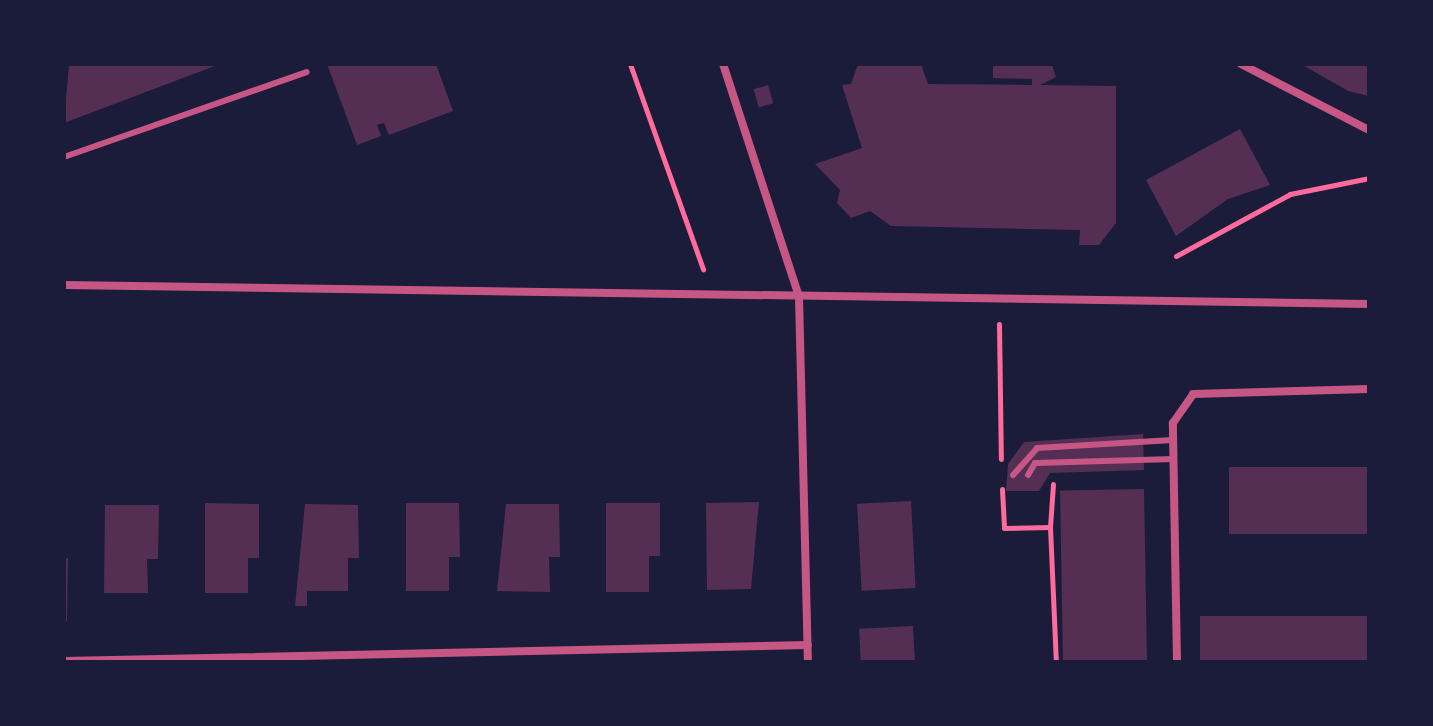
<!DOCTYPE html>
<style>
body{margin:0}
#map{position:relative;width:1433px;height:726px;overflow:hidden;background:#1b1b3a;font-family:"Golos Text",sans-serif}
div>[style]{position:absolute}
.building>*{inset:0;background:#542f53;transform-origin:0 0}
.path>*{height:5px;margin:-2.5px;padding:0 2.5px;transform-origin:2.5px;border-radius:2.5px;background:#ff6b9d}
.service>*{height:6px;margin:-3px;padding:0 3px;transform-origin:3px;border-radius:3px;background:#c65784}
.minor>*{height:8px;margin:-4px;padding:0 4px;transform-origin:4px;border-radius:4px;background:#c65784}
span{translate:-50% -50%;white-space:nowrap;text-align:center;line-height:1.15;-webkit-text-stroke:6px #1b1b3a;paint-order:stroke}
.frame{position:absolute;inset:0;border:66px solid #1b1b3a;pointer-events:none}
</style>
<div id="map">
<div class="building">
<div style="clip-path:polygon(69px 64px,220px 64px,64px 123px)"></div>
<div style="clip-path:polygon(327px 64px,436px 64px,453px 111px,389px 135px,384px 123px,377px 125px,381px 136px,357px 145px)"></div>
<div style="clip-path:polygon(858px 64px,921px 64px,928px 84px,1032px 85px,1032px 79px,993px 78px,993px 64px,1052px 65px,1056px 77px,1040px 85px,1116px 86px,1116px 223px,1099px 245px,1079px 245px,1080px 230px,891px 226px,870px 211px,851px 218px,837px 203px,840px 190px,815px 164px,862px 148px,842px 85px,851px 84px)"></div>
<div style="clip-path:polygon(1301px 64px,1369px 64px,1369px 96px,1348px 91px)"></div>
<div style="left:768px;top:85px;width:19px;height:15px;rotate:74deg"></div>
<div style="clip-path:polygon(1240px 129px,1270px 185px,1228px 199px,1176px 236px,1146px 180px)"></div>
<div style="clip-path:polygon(1143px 434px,1144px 470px,1050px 473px,1039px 491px,1006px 491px,1008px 464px,1024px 442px)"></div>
<div style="left:1369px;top:467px;width:67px;height:140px;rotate:90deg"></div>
<div style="left:1144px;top:489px;width:173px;height:84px;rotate:89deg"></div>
<div style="left:911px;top:501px;width:87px;height:54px;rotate:87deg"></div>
<div style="clip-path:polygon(759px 502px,751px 589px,707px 590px,706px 503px)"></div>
<div style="clip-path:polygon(205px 503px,259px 504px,259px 558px,248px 558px,248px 593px,205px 593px)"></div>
<div style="clip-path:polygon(406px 503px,459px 503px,460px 557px,449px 557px,449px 591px,406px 591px)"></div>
<div style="clip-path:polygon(606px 503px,660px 503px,660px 556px,649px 556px,649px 592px,606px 592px)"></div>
<div style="clip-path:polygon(305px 504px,358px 505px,359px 558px,348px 558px,348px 591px,307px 591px,307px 606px,295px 606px)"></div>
<div style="clip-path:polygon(506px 504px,559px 504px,560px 557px,549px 557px,550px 592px,497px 591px)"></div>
<div style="clip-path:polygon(105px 505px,159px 505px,158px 559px,147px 559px,148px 593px,104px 593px)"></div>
<div style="clip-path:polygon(64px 558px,68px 558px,67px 621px,64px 621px)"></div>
<div style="left:1369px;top:616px;width:46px;height:169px;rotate:90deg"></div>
<div style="left:913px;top:626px;width:36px;height:54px;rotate:87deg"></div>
</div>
<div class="path">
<div style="left:630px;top:64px;width:218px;rotate:70.4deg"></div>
<div style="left:1176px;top:256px;width:130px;rotate:-28.5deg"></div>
<div style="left:1290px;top:194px;width:81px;rotate:-11.4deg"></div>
<div style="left:999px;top:324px;width:135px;rotate:89.2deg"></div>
<div style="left:1002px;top:489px;width:39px;rotate:87deg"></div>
<div style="left:1004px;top:528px;width:46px;rotate:-1.2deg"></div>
<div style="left:1050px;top:527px;width:135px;rotate:87.5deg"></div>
<div style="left:1050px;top:527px;width:43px;rotate:-86deg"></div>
</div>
<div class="service">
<div style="left:64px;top:157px;width:257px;rotate:-19.3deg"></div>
<div style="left:1013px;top:475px;width:36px;rotate:-48deg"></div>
<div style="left:1037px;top:448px;width:136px;rotate:-3.4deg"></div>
<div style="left:1028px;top:475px;width:14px;rotate:-60deg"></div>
<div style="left:1035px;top:463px;width:139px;rotate:-1.6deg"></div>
</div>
<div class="minor">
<div style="left:723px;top:64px;width:245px;rotate:71.9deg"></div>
<div style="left:799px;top:297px;width:365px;rotate:88.6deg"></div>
<div style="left:1241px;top:64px;width:144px;rotate:27.3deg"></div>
<div style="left:64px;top:285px;width:1305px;rotate:0.83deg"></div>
<div style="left:64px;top:661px;width:744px;rotate:-1.23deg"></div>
<div style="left:1177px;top:662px;width:239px;rotate:-91deg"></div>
<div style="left:1173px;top:423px;width:35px;rotate:-55deg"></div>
<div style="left:1193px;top:394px;width:176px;rotate:-1.6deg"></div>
</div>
<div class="frame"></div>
</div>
